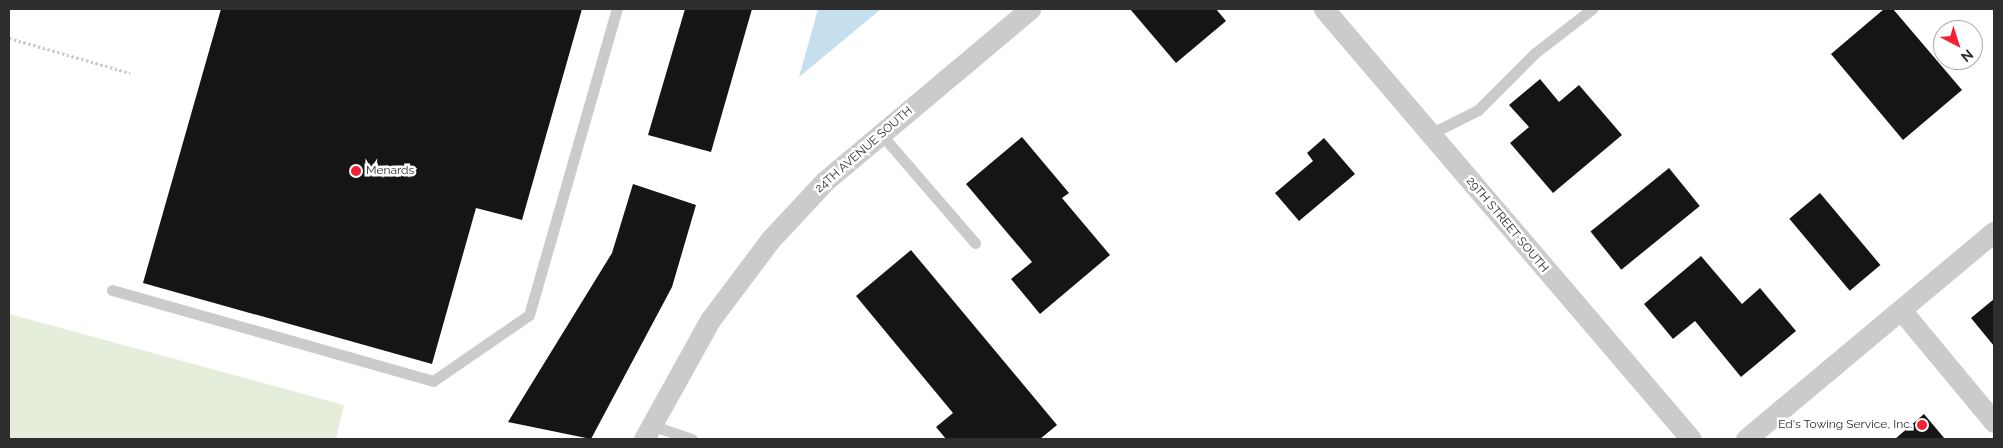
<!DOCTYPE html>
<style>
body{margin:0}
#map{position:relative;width:2003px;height:448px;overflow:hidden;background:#fff;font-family:Raleway,sans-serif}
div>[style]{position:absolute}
.green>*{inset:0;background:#e5eddb}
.water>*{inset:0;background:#c5dfef}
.building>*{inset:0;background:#151515;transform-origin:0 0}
.path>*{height:3px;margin-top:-1.5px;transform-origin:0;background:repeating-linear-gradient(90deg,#cbcbcb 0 2.5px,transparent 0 5px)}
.service>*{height:11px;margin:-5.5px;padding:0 5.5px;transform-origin:5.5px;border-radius:5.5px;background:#cbcbcb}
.minor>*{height:21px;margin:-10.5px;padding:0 10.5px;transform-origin:10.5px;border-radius:10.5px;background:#cbcbcb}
.dots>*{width:14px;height:14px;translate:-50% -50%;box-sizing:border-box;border:2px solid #fff;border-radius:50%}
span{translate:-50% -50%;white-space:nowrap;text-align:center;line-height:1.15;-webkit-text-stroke:5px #fff;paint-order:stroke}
.street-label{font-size:12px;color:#2e2e2e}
.poi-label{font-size:12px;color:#2e2e2e}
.left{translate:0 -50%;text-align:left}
.right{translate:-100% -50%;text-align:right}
.frame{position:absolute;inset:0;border:10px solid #2e2e2e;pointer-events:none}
.north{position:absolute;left:1933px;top:20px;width:50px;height:50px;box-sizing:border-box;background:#fff;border:1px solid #ababab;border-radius:50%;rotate:140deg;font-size:14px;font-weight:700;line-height:20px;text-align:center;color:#2e2e2e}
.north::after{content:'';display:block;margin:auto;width:18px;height:22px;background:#f42134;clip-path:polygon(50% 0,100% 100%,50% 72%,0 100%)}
</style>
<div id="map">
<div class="green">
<div style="clip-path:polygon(9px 314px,344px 405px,336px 439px,9px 439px)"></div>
</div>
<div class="water">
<div style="clip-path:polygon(818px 9px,881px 9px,799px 77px)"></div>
</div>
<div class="building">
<div style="clip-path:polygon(221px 9px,582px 9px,522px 220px,476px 208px,432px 364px,143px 283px)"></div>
<div style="clip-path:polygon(685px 9px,752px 9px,711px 152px,648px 135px)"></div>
<div style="clip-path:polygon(1130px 9px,1216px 9px,1226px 21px,1176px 63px)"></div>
<div style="clip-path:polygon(1884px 9px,1893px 9px,1962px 90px,1903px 140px,1831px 54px)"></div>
<div style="clip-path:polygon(1540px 79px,1559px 102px,1579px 85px,1622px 135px,1553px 193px,1510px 143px,1529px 127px,1509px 105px)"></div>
<div style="clip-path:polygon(1022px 137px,1069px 193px,1062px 198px,1110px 255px,1040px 314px,1011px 279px,1032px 262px,966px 184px)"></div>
<div style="clip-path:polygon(1324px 138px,1355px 174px,1299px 221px,1275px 193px,1313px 161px,1307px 153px)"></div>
<div style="left:1669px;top:168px;width:49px;height:101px;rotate:51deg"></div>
<div style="clip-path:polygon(633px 184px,696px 205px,672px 287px,591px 439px,508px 422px,612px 253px)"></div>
<div style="left:1820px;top:193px;width:94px;height:40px;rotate:50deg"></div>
<div style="clip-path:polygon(911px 250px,1057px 425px,1040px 439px,946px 439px,936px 427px,953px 413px,856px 296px)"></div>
<div style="clip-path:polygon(1701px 256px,1742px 304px,1760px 288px,1796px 331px,1741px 377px,1695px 321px,1673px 339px,1644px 304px)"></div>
<div style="clip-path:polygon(1994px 299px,1994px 346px,1971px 318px)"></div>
<div style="clip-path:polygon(1924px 414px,1945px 439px,1895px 439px)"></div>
</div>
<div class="path">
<div style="left:9px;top:38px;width:126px;rotate:16.1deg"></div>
</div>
<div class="service">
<div style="left:881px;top:134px;width:144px;rotate:49.2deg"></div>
<div style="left:1430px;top:134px;width:54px;rotate:-26.6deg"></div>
<div style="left:1478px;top:110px;width:81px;rotate:-45deg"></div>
<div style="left:1535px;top:53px;width:72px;rotate:-37.7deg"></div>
<div style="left:112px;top:290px;width:334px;rotate:15.8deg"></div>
<div style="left:433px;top:381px;width:116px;rotate:-34.5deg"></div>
<div style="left:529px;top:315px;width:318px;rotate:-74deg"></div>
<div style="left:650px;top:425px;width:44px;rotate:18.4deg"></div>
</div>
<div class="minor">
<div style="left:1324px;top:9px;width:565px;rotate:49.52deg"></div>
<div style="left:1901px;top:310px;width:146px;rotate:50.3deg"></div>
<div style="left:644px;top:439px;width:136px;rotate:-61deg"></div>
<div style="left:710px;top:320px;width:100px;rotate:-53.1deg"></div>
<div style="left:770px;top:240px;width:81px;rotate:-47deg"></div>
<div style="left:825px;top:181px;width:268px;rotate:-40deg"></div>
<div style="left:1746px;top:439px;width:323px;rotate:-39.9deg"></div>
</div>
<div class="dots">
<div style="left:356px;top:171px;background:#f42134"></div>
<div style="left:1922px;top:425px;background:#f42134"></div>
</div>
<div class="street-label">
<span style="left:864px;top:150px;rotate:-41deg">24TH AVENUE SOUTH</span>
<span style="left:1507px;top:225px;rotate:50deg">29TH STREET SOUTH</span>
</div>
<div class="poi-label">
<span class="left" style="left:366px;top:171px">Menards</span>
<span class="right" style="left:1912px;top:425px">Ed's Towing Service, Inc.</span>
</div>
<div class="frame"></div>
<div class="north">N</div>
</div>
